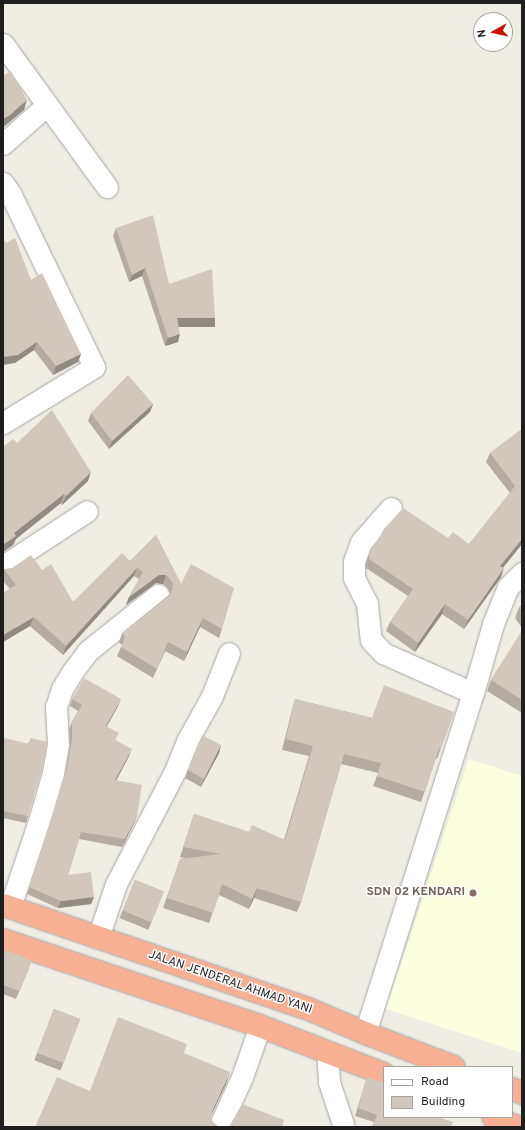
<!DOCTYPE html>
<style>
body{margin:0}
#map{position:relative;width:525px;height:1130px;overflow:hidden;background:#f0ede4;font-family:Overpass,sans-serif}
div>[style]{position:absolute}
.education>*{inset:0;background:#fcffde}
.roads{filter:drop-shadow(0 0 1px #a5a5a5) drop-shadow(0 0 1px #a5a5a5)}
.minor>*{height:21px;margin:-10.5px;padding:0 10.5px;transform-origin:10.5px;border-radius:10.5px;background:#fff}
.trunk>*{height:22px;margin:-11px;padding:0 11px;transform-origin:11px;border-radius:11px;background:#f7b094}
.wall>*{inset:0;background:#b4aba2;transform-origin:0 0}
.shaded-wall>*{inset:0;background:#928b84;transform-origin:0 0}
.building>*{inset:0;background:#d1c7bc;transform-origin:0 0}
.dots>*{width:11px;height:11px;translate:-50% -50%;box-sizing:border-box;border:2px solid #fff;border-radius:50%}
span{translate:-50% -50%;white-space:nowrap;text-align:center;line-height:1.15;-webkit-text-stroke:3px #fff;paint-order:stroke}
.education-label{font-size:12px;color:#785e54;font-weight:700}
.right{translate:-100% -50%;text-align:right}
.street-label{font-size:12px;color:#1e1e1e}
.frame{position:absolute;inset:0;border:4px solid #1e1e1e;pointer-events:none}
.legend{position:absolute;left:383px;top:1066px;width:130px;height:52px;box-sizing:border-box;background:#fff;border:1px solid #a5a5a5;margin:0;padding:5px 7px;list-style:none;font-size:12px;color:#1e1e1e}
.legend li{display:flex;align-items:center;gap:8px;height:20px}
.legend b{width:20px;border:1px solid #a5a5a5}
.north{position:absolute;left:473px;top:12px;width:40px;height:40px;box-sizing:border-box;background:#fff;border:1px solid #a5a5a5;border-radius:50%;rotate:262deg;font-size:11px;font-weight:700;line-height:16px;text-align:center;color:#1e1e1e}
.north::after{content:'';display:block;margin:auto;width:14px;height:18px;background:#cd1200;clip-path:polygon(50% 0,100% 100%,50% 72%,0 100%)}
</style>
<div id="map">
<div class="education">
<div style="clip-path:polygon(469px 759px,522px 776px,522px 1053px,386px 1009px)"></div>
</div>
<div class="roads">
<div class="minor">
<div style="left:3px;top:44px;width:177px;rotate:54deg"></div>
<div style="left:3px;top:144px;width:59px;rotate:-41.6deg"></div>
<div style="left:3px;top:183px;width:14px;rotate:56deg"></div>
<div style="left:11px;top:195px;width:191px;rotate:64.2deg"></div>
<div style="left:94px;top:367px;width:107px;rotate:148.4deg"></div>
<div style="left:391px;top:508px;width:45px;rotate:131.4deg"></div>
<div style="left:361px;top:542px;width:20px;rotate:110deg"></div>
<div style="left:354px;top:561px;width:17px;rotate:90deg"></div>
<div style="left:354px;top:578px;width:29px;rotate:63deg"></div>
<div style="left:367px;top:604px;width:36px;rotate:84deg"></div>
<div style="left:371px;top:640px;width:18px;rotate:47deg"></div>
<div style="left:383px;top:653px;width:98px;rotate:24deg"></div>
<div style="left:3px;top:566px;width:100px;rotate:-33.2deg"></div>
<div style="left:10px;top:907px;width:91px;rotate:-71.4deg"></div>
<div style="left:39px;top:821px;width:50px;rotate:-73.7deg"></div>
<div style="left:53px;top:773px;width:29px;rotate:-80deg"></div>
<div style="left:58px;top:744px;width:37px;rotate:-93deg"></div>
<div style="left:56px;top:707px;width:19px;rotate:-72deg"></div>
<div style="left:62px;top:689px;width:21px;rotate:-59deg"></div>
<div style="left:73px;top:671px;width:25px;rotate:-53deg"></div>
<div style="left:88px;top:651px;width:90px;rotate:-38.7deg"></div>
<div style="left:98px;top:938px;width:57px;rotate:-71.6deg"></div>
<div style="left:116px;top:884px;width:127px;rotate:-62.4deg"></div>
<div style="left:175px;top:771px;width:32px;rotate:-68deg"></div>
<div style="left:187px;top:741px;width:51px;rotate:-60.9deg"></div>
<div style="left:212px;top:696px;width:46px;rotate:-68.4deg"></div>
<div style="left:365px;top:1033px;width:357px;rotate:-72.4deg"></div>
<div style="left:473px;top:693px;width:72px;rotate:-73.8deg"></div>
<div style="left:493px;top:624px;width:40px;rotate:-68deg"></div>
<div style="left:508px;top:587px;width:20px;rotate:-45deg"></div>
<div style="left:327px;top:1052px;width:30px;rotate:86deg"></div>
<div style="left:329px;top:1082px;width:47px;rotate:71.6deg"></div>
<div style="left:219px;top:1127px;width:55px;rotate:-65.3deg"></div>
<div style="left:242px;top:1077px;width:54px;rotate:-70.6deg"></div>
</div>
<div class="trunk">
<div style="left:3px;top:905px;width:325px;rotate:18.8deg"></div>
<div style="left:311px;top:1010px;width:59px;rotate:23.1deg"></div>
<div style="left:365px;top:1033px;width:95px;rotate:20.9deg"></div>
<div style="left:3px;top:940px;width:271px;rotate:18.5deg"></div>
<div style="left:260px;top:1026px;width:133px;rotate:21.2deg"></div>
<div style="left:512px;top:1089px;width:11px;rotate:22deg"></div>
<div style="left:493px;top:1117px;width:27px;rotate:22deg"></div>
</div>
</div>
<div class="wall">
<div style="clip-path:polygon(116px 228px,169px 284px,215px 318px,213px 326px,178px 326px,178px 342px,165px 346px,142px 276px,129px 282px,113px 236px)"></div>
<div style="clip-path:polygon(6px 243px,81px 354px,78px 362px,53px 375px,34px 350px,15px 363px)"></div>
<div style="clip-path:polygon(153px 404px,150px 412px,109px 449px,88px 421px,91px 413px)"></div>
<div style="clip-path:polygon(522px 429px,522px 544px,503px 568px,501px 577px,464px 629px,442px 614px,415px 652px,386px 631px,390px 622px,408px 596px,366px 568px,366px 563px,369px 554px,448px 538px,469px 544px,510px 493px,486px 462px,490px 453px)"></div>
<div style="clip-path:polygon(17px 443px,88px 481px,62px 505px,61px 503px,16px 539px,13px 545px,3px 552px,3px 447px)"></div>
<div style="clip-path:polygon(156px 535px,181px 584px,222px 629px,219px 638px,200px 627px,184px 661px,165px 651px,153px 678px,117px 656px,122px 645px,119px 642px,122px 633px,170px 594px,170px 593px,167px 587px,163px 584px,156px 583px,126px 605px,129px 597px,139px 579px,134px 576px,63px 655px,30px 626px,3px 642px,3px 593px,10px 589px,3px 581px,4px 569px,42px 570px,73px 602px,130px 561px)"></div>
<div style="clip-path:polygon(522px 604px,522px 628px,515px 618px,519px 607px)"></div>
<div style="clip-path:polygon(522px 631px,522px 713px,487px 691px,491px 680px)"></div>
<div style="clip-path:polygon(72px 699px,118px 706px,107px 726px,116px 741px,129px 756px,116px 781px,137px 816px,134px 823px,122px 847px,79px 839px,68px 875px,94px 897px,91px 904px,58px 908px,27px 894px,65px 776px,70px 746px,69px 729px,72px 722px,78px 711px,70px 706px)"></div>
<div style="clip-path:polygon(295px 699px,372px 718px,454px 712px,437px 759px,436px 758px,421px 802px,373px 786px,378px 773px,341px 764px,301px 902px,297px 912px,254px 898px,249px 909px,219px 895px,209px 923px,163px 908px,180px 859px,185px 858px,180px 857px,194px 814px,249px 832px,284px 840px,309px 756px,282px 750px,292px 710px)"></div>
<div style="clip-path:polygon(3px 738px,28px 744px,31px 738px,28px 816px,26px 823px,3px 818px)"></div>
<div style="clip-path:polygon(221px 745px,219px 753px,201px 787px,185px 778px,188px 770px)"></div>
<div style="left:135px;top:880px;width:31px;height:41px;rotate:22deg"></div>
<div style="clip-path:polygon(3px 956px,29px 968px,16px 999px,3px 994px)"></div>
<div style="left:54px;top:1009px;width:28px;height:55px;rotate:21deg"></div>
<div style="clip-path:polygon(367px 1077px,383px 1090px,384px 1117px,451px 1127px,372px 1127px,374px 1122px,355px 1116px)"></div>
</div>
<div class="shaded-wall">
<div style="clip-path:polygon(27px 100px,24px 110px,6px 125px,3px 127px,3px 119px)"></div>
<div style="clip-path:polygon(145px 268px,142px 276px,129px 282px,132px 275px)"></div>
<div style="left:177px;top:318px;width:38px;height:9px"></div>
<div style="clip-path:polygon(180px 334px,178px 342px,165px 346px,168px 338px)"></div>
<div style="clip-path:polygon(37px 342px,34px 350px,15px 363px,3px 365px,3px 357px)"></div>
<div style="clip-path:polygon(81px 354px,78px 362px,53px 375px,56px 366px)"></div>
<div style="clip-path:polygon(153px 404px,150px 412px,109px 449px,112px 441px)"></div>
<div style="clip-path:polygon(91px 472px,88px 481px,62px 505px,66px 496px)"></div>
<div style="clip-path:polygon(64px 494px,61px 503px,16px 539px,13px 545px,3px 552px,3px 545px,14px 533px)"></div>
<div style="clip-path:polygon(522px 539px,522px 544px,497px 575px,500px 566px)"></div>
<div style="clip-path:polygon(137px 568px,133px 577px,63px 655px,66px 646px)"></div>
<div style="clip-path:polygon(504px 568px,501px 577px,464px 629px,468px 620px)"></div>
<div style="clip-path:polygon(159px 575px,166px 575px,163px 584px,156px 583px,126px 605px,129px 597px)"></div>
<div style="clip-path:polygon(445px 604px,442px 614px,415px 652px,418px 643px)"></div>
<div style="clip-path:polygon(34px 617px,30px 626px,3px 642px,3px 635px)"></div>
<div style="clip-path:polygon(203px 618px,200px 627px,184px 661px,187px 652px)"></div>
<div style="clip-path:polygon(168px 642px,165px 651px,153px 678px,157px 669px)"></div>
<div style="clip-path:polygon(121px 699px,118px 706px,103px 733px,106px 726px)"></div>
<div style="clip-path:polygon(221px 745px,219px 753px,201px 787px,204px 779px)"></div>
<div style="clip-path:polygon(132px 749px,129px 756px,112px 788px,115px 780px)"></div>
<div style="clip-path:polygon(137px 816px,134px 823px,122px 847px,125px 839px)"></div>
<div style="clip-path:polygon(257px 888px,254px 898px,249px 909px,252px 899px)"></div>
<div style="clip-path:polygon(94px 897px,91px 904px,58px 908px,61px 901px)"></div>
<div style="clip-path:polygon(230px 1072px,226px 1084px,208px 1122px,212px 1111px)"></div>
</div>
<div class="building">
<div style="clip-path:polygon(11px 71px,27px 100px,10px 115px,3px 119px,3px 76px)"></div>
<div style="clip-path:polygon(153px 215px,169px 284px,212px 269px,215px 318px,177px 318px,180px 334px,168px 338px,145px 268px,132px 275px,116px 228px)"></div>
<div style="clip-path:polygon(3px 238px,6px 243px,15px 238px,31px 280px,42px 273px,81px 354px,56px 366px,37px 342px,18px 355px,3px 357px)"></div>
<div style="clip-path:polygon(128px 375px,153px 404px,112px 441px,91px 413px)"></div>
<div style="clip-path:polygon(52px 410px,91px 472px,66px 496px,64px 494px,14px 533px,16px 536px,3px 545px,3px 447px,13px 439px,17px 443px)"></div>
<div style="clip-path:polygon(522px 429px,522px 539px,500px 566px,504px 568px,468px 620px,445px 604px,418px 643px,390px 622px,413px 589px,369px 559px,369px 554px,384px 529px,403px 508px,448px 538px,453px 532px,469px 544px,515px 486px,490px 453px)"></div>
<div style="clip-path:polygon(156px 535px,181px 584px,191px 564px,234px 588px,222px 629px,203px 618px,187px 652px,168px 642px,157px 669px,121px 647px,125px 637px,122px 633px,169px 596px,172px 590px,173px 584px,170px 579px,166px 575px,159px 575px,129px 597px,143px 572px,134px 565px,137px 568px,66px 646px,34px 617px,3px 635px,3px 593px,16px 585px,4px 569px,12px 568px,31px 555px,42px 570px,51px 564px,73px 602px,122px 553px,130px 561px)"></div>
<div style="clip-path:polygon(522px 604px,522px 611px,519px 607px)"></div>
<div style="clip-path:polygon(522px 631px,522px 700px,491px 680px)"></div>
<div style="clip-path:polygon(84px 678px,121px 699px,106px 726px,119px 733px,115px 740px,132px 749px,115px 780px,142px 785px,137px 816px,125px 839px,81px 832px,68px 875px,91px 872px,94px 897px,61px 901px,29px 887px,67px 769px,72px 739px,72px 722px,82px 705px,72px 699px)"></div>
<div style="clip-path:polygon(384px 685px,454px 712px,441px 749px,439px 748px,425px 792px,377px 776px,381px 763px,344px 754px,301px 902px,257px 888px,252px 899px,222px 884px,213px 913px,167px 898px,180px 859px,221px 854px,183px 847px,194px 814px,249px 832px,252px 825px,285px 840px,313px 746px,286px 739px,295px 699px,372px 718px)"></div>
<div style="clip-path:polygon(202px 735px,221px 745px,204px 779px,188px 770px)"></div>
<div style="clip-path:polygon(3px 738px,29px 744px,31px 738px,47px 742px,44px 763px,28px 816px,3px 811px)"></div>
<div style="left:135px;top:880px;width:31px;height:33px;rotate:22deg"></div>
<div style="clip-path:polygon(6px 950px,32px 961px,19px 991px,3px 985px,3px 956px)"></div>
<div style="left:54px;top:1009px;width:28px;height:47px;rotate:21deg"></div>
<div style="clip-path:polygon(118px 1017px,187px 1044px,184px 1053px,230px 1072px,212px 1111px,211px 1117px,213px 1122px,218px 1126px,222px 1127px,35px 1127px,57px 1077px,90px 1091px)"></div>
<div style="clip-path:polygon(367px 1077px,384px 1083px,384px 1087px,383px 1090px,384px 1091px,384px 1117px,438px 1117px,453px 1122px,451px 1127px,377px 1127px,373px 1125px,377px 1115px,358px 1108px)"></div>
<div style="clip-path:polygon(242px 1104px,284px 1120px,282px 1127px,226px 1127px,230px 1125px)"></div>
</div>
<div class="dots">
<div style="left:473px;top:893px;background:#8d6e63"></div>
</div>
<div class="education-label">
<span class="right" style="left:465px;top:893px">SDN 02 KENDARI</span>
</div>
<div class="street-label">
<span style="left:230px;top:983px;rotate:19deg">JALAN JENDERAL AHMAD YANI</span>
</div>
<div class="frame"></div>
<ul class="legend">
<li><b style="height:5px;background:#fff"></b>Road</li>
<li><b style="height:11px;background:#d1c7bc"></b>Building</li>
</ul>
<div class="north">N</div>
</div>
